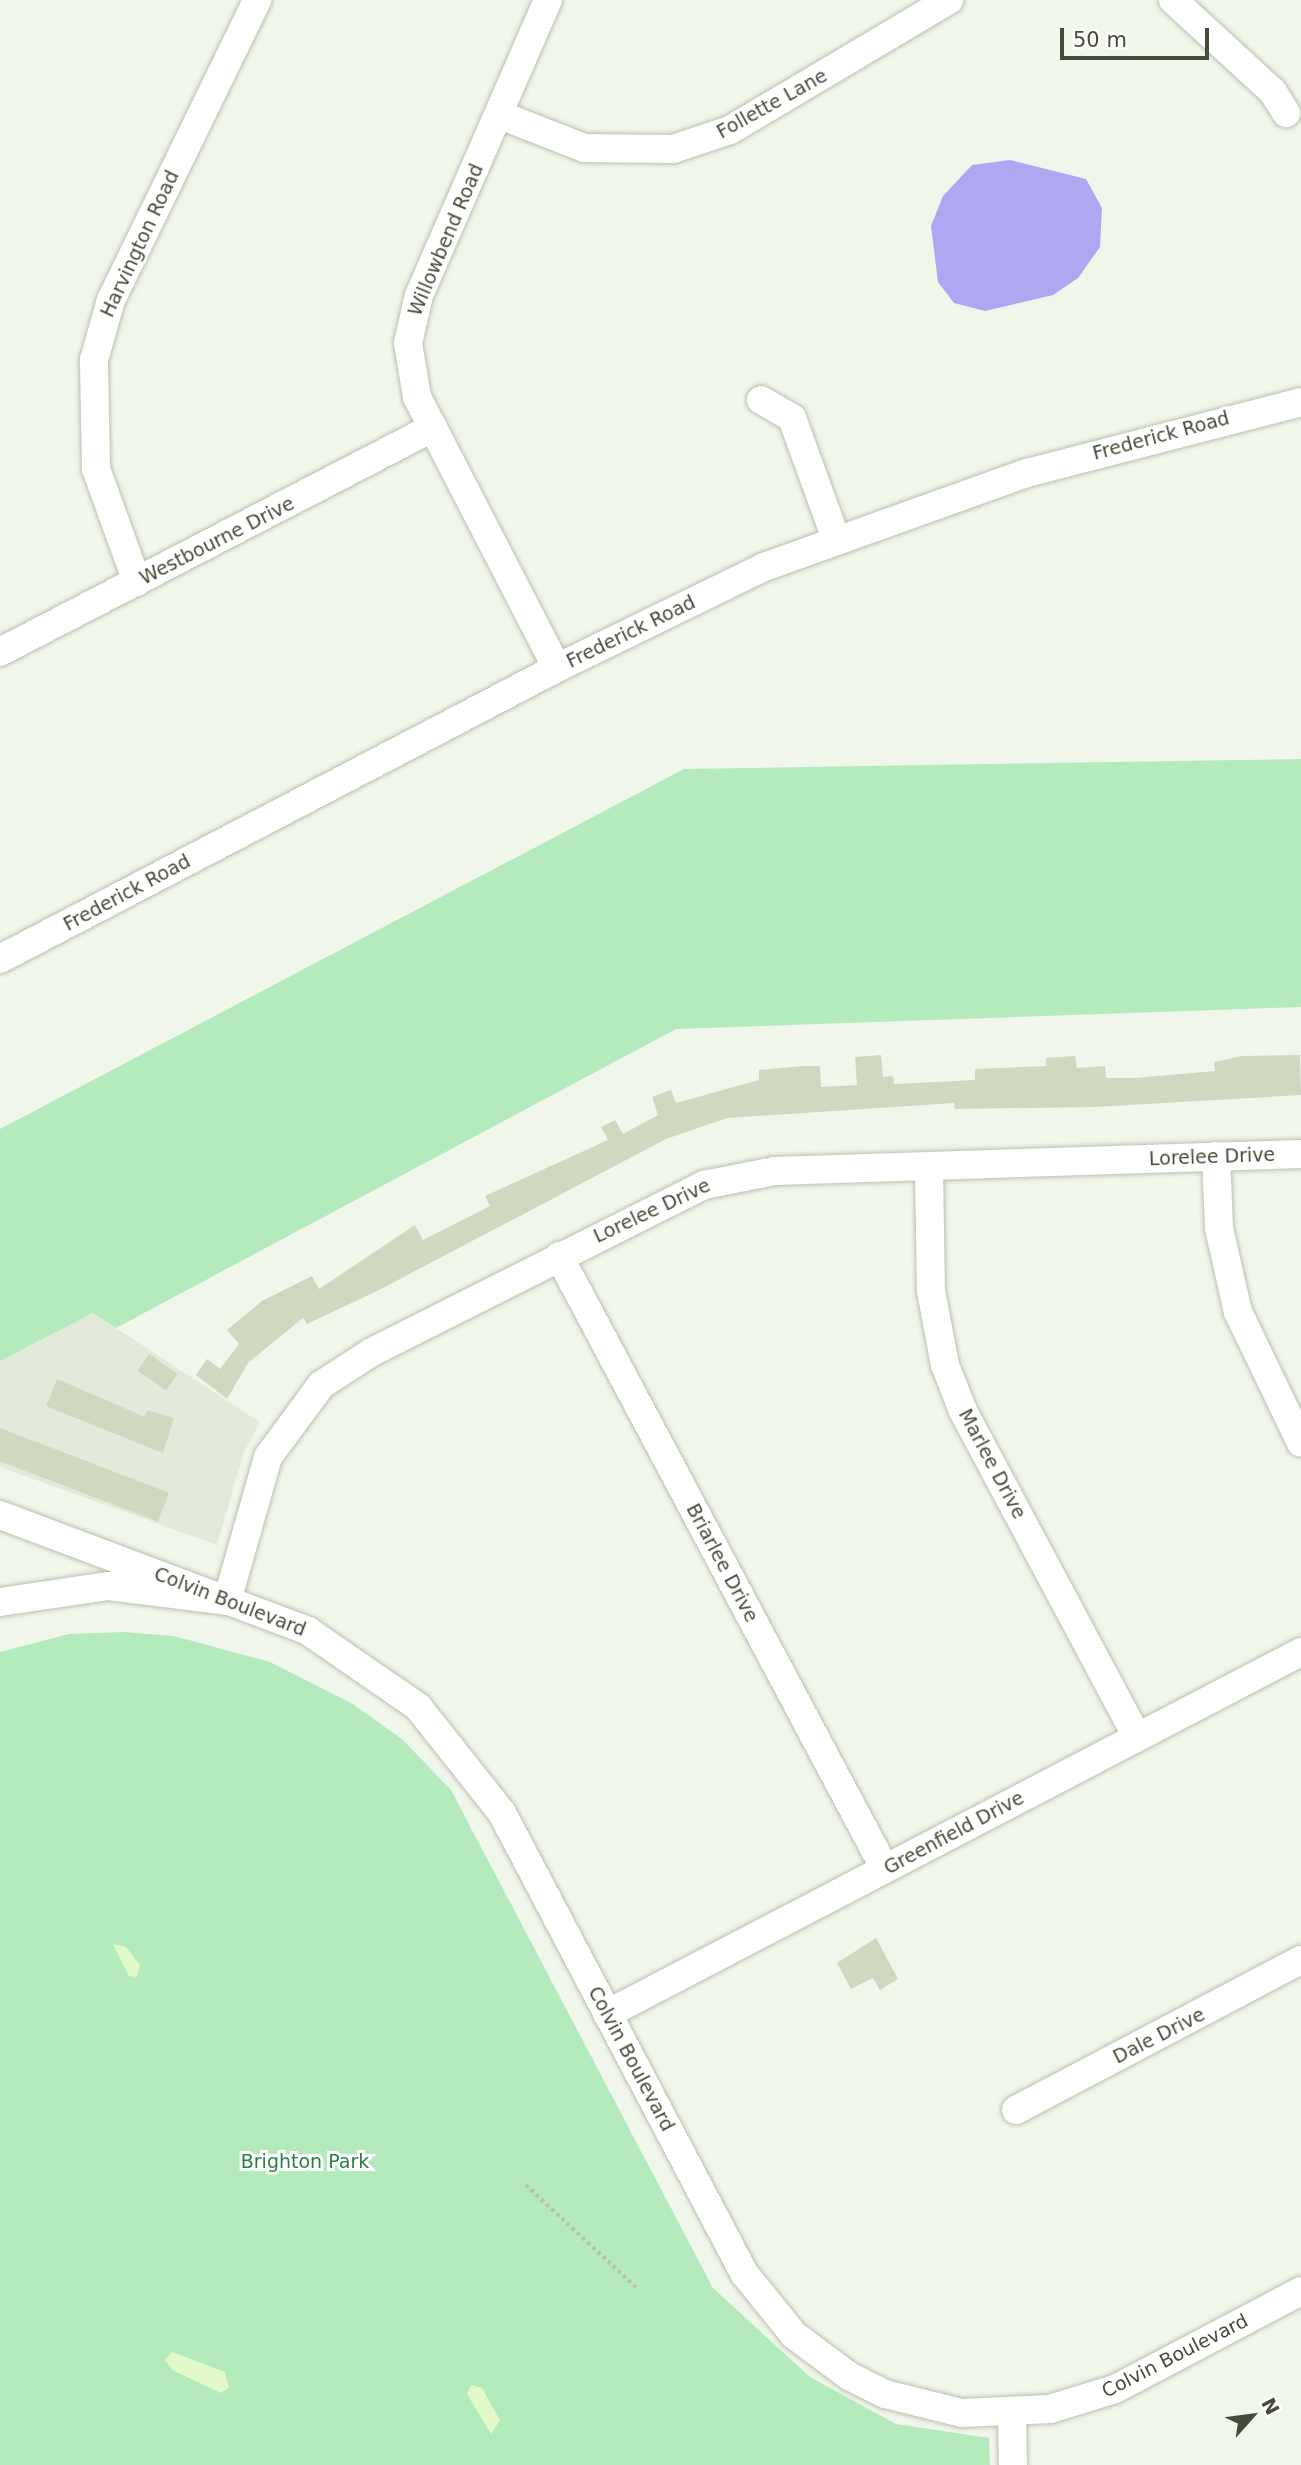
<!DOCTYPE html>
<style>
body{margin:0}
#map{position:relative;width:1301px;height:2465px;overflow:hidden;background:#f1f6eb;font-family:"DejaVu Sans",sans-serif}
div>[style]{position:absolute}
.residential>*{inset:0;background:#e3ead9}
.green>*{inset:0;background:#b3ebbc}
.sand>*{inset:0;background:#e1fac7}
.water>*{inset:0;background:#b0a7f3}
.building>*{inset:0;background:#d0d8c0;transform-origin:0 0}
.path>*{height:3.5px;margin-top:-1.75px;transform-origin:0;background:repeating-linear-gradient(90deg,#b7c49e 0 3.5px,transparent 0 7px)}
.roads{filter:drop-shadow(0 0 2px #bbc2ad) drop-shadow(0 0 2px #bbc2ad)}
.minor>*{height:28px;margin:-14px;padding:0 14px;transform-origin:14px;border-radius:14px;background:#fff}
span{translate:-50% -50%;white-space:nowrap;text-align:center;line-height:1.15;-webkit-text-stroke:6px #fff;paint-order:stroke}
.street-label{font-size:19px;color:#454b38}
.park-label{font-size:19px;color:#297f45}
.north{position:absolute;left:1217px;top:2381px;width:70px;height:70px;-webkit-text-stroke:5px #fff;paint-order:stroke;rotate:62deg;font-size:19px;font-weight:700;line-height:28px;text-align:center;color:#454b38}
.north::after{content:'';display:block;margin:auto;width:24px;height:32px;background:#454b38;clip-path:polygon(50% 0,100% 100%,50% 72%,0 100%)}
.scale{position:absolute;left:1060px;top:28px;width:149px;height:32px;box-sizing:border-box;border:4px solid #454b38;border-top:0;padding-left:9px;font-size:21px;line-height:24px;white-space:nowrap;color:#454b38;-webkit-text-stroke:5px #fff;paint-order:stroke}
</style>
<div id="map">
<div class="residential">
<div style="clip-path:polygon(93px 1313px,260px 1422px,244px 1452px,217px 1545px,0 1467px,0 1361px)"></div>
</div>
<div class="green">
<div style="clip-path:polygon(1301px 759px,1301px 1007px,676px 1029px,116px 1328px,93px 1313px,0 1361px,0 1129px,684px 769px)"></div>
<div style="clip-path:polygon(124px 1632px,174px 1636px,270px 1662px,353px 1704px,403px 1740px,451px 1790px,713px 2288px,810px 2377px,896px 2424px,989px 2438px,990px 2465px,0 2465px,0 1652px,69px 1634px)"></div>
</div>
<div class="sand">
<div style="clip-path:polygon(113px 1944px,126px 1947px,140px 1965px,137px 1977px,129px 1976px)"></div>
<div style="clip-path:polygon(172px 2352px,225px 2372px,229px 2388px,221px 2393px,172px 2370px,165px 2360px)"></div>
<div style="clip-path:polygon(471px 2385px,482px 2388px,500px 2420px,491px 2434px,467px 2394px)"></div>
</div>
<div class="water">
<div style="clip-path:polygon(1010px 160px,1086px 179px,1102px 208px,1100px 247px,1078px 278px,1053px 295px,985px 311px,954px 303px,938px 282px,931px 226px,943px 196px,972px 165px)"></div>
</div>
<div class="building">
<div style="clip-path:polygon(881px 1055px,883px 1077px,893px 1076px,894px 1084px,975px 1080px,975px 1069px,1046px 1066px,1046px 1058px,1075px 1056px,1077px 1068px,1105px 1066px,1106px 1078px,1135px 1078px,1215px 1071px,1214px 1062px,1242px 1056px,1300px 1055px,1301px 1095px,1095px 1107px,955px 1109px,954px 1103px,727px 1118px,666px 1139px,379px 1290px,307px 1324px,303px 1318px,248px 1363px,227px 1399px,196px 1375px,207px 1359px,220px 1369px,239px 1344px,227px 1330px,262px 1301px,312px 1276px,319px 1289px,415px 1225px,423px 1240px,490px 1206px,485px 1196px,608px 1140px,601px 1127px,615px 1120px,623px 1134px,658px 1115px,652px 1097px,671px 1090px,676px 1103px,759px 1080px,759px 1070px,804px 1066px,820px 1066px,821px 1087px,857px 1085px,855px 1057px)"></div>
<div style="left:149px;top:1354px;width:35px;height:20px;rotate:35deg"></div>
<div style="clip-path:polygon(57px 1379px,145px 1417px,147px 1410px,174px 1418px,163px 1453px,46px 1406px)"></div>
<div style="left:0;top:1428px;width:181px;height:31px;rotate:21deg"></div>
<div style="clip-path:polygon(876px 1938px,898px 1979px,880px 1990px,873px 1978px,851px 1989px,837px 1963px)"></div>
</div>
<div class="path">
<div style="left:526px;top:2185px;width:151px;rotate:42.9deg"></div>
</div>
<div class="roads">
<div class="minor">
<div style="left:548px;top:0;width:322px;rotate:113.6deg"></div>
<div style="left:419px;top:295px;width:49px;rotate:102.9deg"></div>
<div style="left:408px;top:343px;width:55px;rotate:80.5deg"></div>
<div style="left:417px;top:397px;width:305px;rotate:62.7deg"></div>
<div style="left:1173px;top:0;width:136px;rotate:42.6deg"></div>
<div style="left:1273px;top:92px;width:25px;rotate:58deg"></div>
<div style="left:500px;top:115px;width:90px;rotate:21.4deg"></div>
<div style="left:584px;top:148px;width:89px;rotate:0.6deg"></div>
<div style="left:673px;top:149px;width:60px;rotate:-18.4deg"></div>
<div style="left:730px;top:130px;width:255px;rotate:-30.7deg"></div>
<div style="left:761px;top:400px;width:36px;rotate:30deg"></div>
<div style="left:792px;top:418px;width:129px;rotate:70deg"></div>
<div style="left:137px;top:582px;width:120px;rotate:-109.9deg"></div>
<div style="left:96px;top:469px;width:109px;rotate:-91.1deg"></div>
<div style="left:94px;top:360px;width:62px;rotate:-74.2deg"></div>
<div style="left:111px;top:300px;width:334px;rotate:-64deg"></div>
<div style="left:0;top:652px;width:488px;rotate:-27.4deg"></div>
<div style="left:0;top:959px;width:628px;rotate:-27.58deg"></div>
<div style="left:557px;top:668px;width:230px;rotate:-26deg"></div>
<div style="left:764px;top:567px;width:279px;rotate:-19.7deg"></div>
<div style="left:1027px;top:473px;width:283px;rotate:-14.5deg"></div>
<div style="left:1216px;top:1156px;width:72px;rotate:87.6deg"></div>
<div style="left:1219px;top:1228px;width:86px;rotate:77.3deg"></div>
<div style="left:1238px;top:1312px;width:145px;rotate:64.3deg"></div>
<div style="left:929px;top:1167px;width:124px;rotate:89.1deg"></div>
<div style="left:931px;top:1291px;width:75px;rotate:79.3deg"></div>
<div style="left:945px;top:1365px;width:49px;rotate:68.6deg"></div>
<div style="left:963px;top:1411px;width:370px;rotate:61.9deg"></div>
<div style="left:559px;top:1256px;width:694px;rotate:62deg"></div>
<div style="left:0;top:1515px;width:329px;rotate:20.6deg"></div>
<div style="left:308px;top:1631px;width:134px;rotate:34.6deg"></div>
<div style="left:418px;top:1707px;width:135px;rotate:51.6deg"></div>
<div style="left:502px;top:1813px;width:520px;rotate:62.25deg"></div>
<div style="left:744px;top:2273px;width:80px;rotate:51.1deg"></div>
<div style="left:794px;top:2335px;width:69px;rotate:36.7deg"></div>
<div style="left:849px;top:2376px;width:40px;rotate:26.6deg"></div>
<div style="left:885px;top:2394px;width:79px;rotate:13.9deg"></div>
<div style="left:962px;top:2413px;width:88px;rotate:-2.6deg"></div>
<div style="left:1050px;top:2409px;width:68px;rotate:-17.1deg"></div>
<div style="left:1115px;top:2389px;width:210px;rotate:-27.8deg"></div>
<div style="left:0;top:1602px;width:110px;rotate:-8.4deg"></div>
<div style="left:109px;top:1586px;width:119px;rotate:7.2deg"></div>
<div style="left:227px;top:1601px;width:150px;rotate:-74.1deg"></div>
<div style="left:268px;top:1457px;width:89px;rotate:-53.6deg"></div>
<div style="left:321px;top:1385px;width:61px;rotate:-32.9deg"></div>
<div style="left:372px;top:1352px;width:372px;rotate:-26.7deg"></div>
<div style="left:704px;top:1185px;width:72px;rotate:-11.2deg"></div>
<div style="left:775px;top:1171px;width:526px;rotate:-1.85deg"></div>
<div style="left:607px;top:2014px;width:783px;rotate:-27.55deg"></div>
<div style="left:1016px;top:2110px;width:322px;rotate:-27.8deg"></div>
<div style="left:1012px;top:2414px;width:51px;rotate:88.9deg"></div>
</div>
</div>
<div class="street-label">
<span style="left:772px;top:104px;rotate:-29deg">Follette Lane</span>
<span style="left:446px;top:240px;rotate:-67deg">Willowbend Road</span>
<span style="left:140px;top:244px;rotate:-65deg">Harvington Road</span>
<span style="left:1161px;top:436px;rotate:-15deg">Frederick Road</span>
<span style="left:217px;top:541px;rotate:-27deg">Westbourne Drive</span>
<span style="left:631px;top:632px;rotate:-26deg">Frederick Road</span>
<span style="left:127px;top:893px;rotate:-28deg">Frederick Road</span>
<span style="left:1212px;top:1157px;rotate:-2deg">Lorelee Drive</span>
<span style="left:652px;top:1211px;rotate:-25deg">Lorelee Drive</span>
<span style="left:992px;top:1464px;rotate:62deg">Marlee Drive</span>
<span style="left:722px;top:1563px;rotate:62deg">Briarlee Drive</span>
<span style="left:230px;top:1602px;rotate:21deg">Colvin Boulevard</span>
<span style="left:954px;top:1833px;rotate:-28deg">Greenfield Drive</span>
<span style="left:1159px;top:2036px;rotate:-27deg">Dale Drive</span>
<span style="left:631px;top:2059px;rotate:62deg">Colvin Boulevard</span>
<span style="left:1175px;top:2356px;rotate:-27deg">Colvin Boulevard</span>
</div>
<div class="park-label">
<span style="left:305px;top:2162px">Brighton Park</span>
</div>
<div class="north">N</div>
<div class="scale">50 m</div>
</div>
